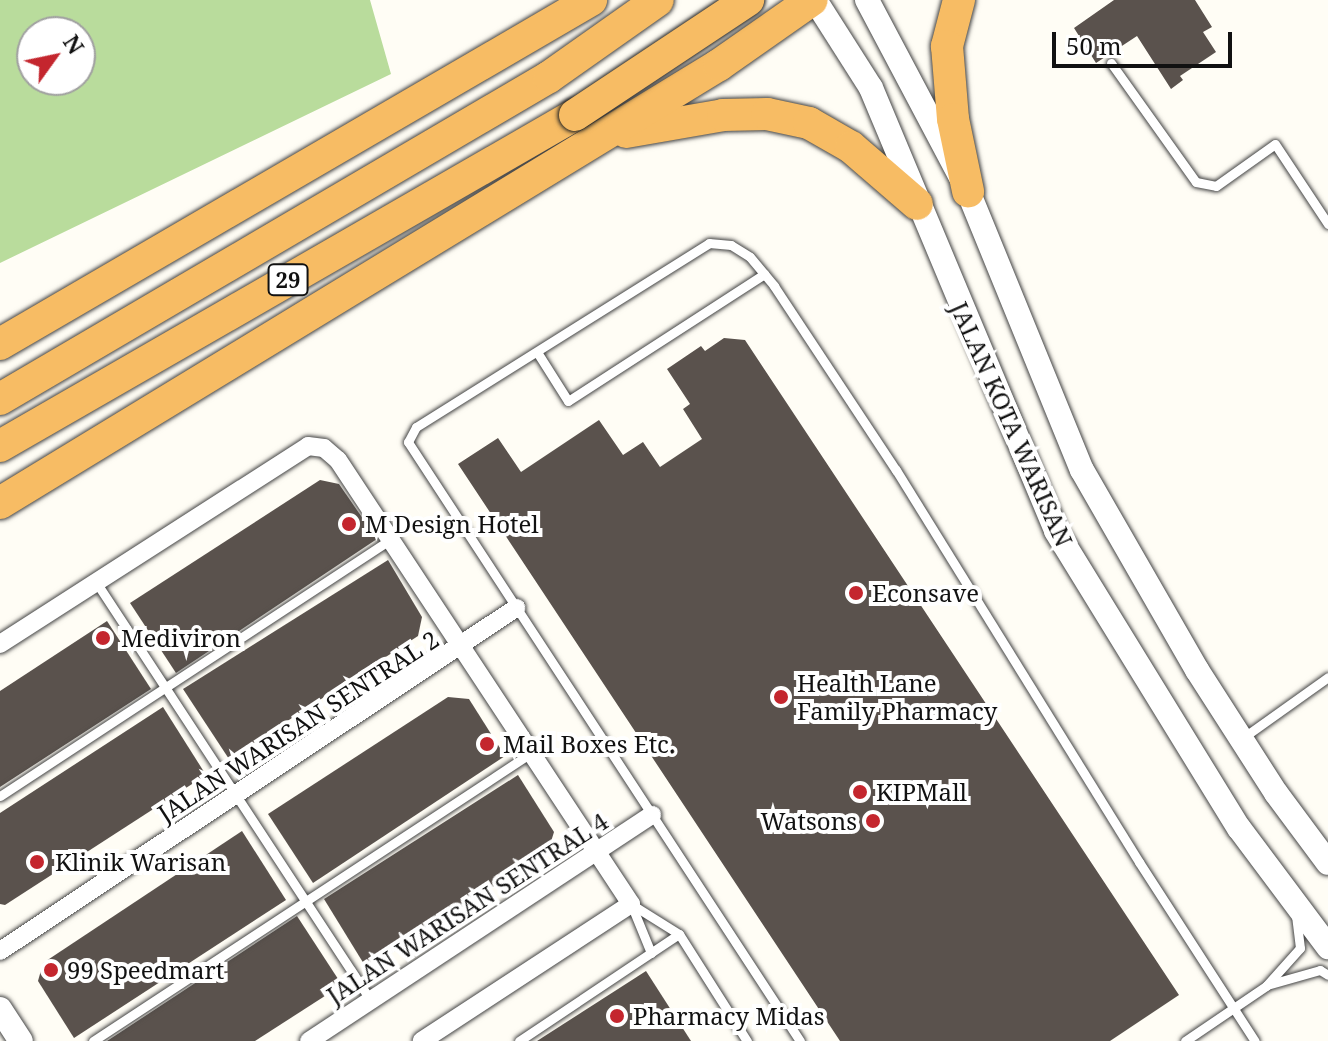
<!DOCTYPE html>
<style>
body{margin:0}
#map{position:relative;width:1328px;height:1041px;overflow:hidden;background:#fffdf5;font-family:"Noto Serif",serif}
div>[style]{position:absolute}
.forest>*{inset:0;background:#b9dc9c}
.building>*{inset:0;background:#5a524d}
.roads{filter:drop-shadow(0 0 2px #444) drop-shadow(0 0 2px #444)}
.service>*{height:9px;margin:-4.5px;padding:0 4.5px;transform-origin:4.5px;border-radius:4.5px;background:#fff}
.minor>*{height:18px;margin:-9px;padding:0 9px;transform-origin:9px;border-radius:9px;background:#fff}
.tertiary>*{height:24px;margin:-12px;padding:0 12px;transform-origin:12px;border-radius:12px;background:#fff}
.trunk>*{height:32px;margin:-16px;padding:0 16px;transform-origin:16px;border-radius:16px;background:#f7bc64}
.bridges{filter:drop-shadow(0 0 2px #222) drop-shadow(0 0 2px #222)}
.trunk-bridge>*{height:32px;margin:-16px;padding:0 16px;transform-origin:16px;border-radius:16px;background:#f7bc64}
.dots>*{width:22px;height:22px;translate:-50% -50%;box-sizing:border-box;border:4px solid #fff;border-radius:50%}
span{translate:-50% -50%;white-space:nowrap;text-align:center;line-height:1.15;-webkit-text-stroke:8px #fff;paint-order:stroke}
.shield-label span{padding:2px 6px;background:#fff;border:2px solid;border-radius:6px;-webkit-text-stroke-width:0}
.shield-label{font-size:22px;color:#111;font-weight:700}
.street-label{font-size:24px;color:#111}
.poi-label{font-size:24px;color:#111}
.left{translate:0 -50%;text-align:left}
.right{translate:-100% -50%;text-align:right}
.north{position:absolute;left:16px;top:16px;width:80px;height:80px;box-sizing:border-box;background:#fff;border:2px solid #a0a0a0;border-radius:50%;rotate:57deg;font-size:22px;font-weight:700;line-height:32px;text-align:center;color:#111}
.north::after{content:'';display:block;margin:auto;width:28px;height:36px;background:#c4262e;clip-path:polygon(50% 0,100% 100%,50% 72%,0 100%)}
.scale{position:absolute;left:1052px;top:32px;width:180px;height:36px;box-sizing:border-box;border:4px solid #111;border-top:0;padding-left:10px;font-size:24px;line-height:28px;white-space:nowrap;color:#111;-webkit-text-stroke:6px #fff;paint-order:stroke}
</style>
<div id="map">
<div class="forest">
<div style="clip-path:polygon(evenodd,0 0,370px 0,391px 74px,0 263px,0 0,32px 32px,80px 32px,80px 80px,32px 80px,32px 32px)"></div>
</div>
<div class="building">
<div style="clip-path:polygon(1114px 0,1195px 0,1212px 27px,1203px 32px,1216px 52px,1180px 76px,1183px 80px,1171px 89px,1137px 36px,1096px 63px,1074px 28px)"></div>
<div style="clip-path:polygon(724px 338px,745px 340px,1179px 995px,1110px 1041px,840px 1041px,458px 464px,498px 438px,521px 472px,599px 420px,623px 455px,643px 442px,660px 467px,702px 439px,683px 409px,690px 404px,667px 369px,701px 346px,705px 351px)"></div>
<div style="clip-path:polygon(320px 480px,339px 484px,377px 539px,176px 673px,130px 603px)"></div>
<div style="clip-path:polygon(388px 560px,422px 617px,418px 636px,229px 759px,183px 689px)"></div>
<div style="clip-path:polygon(107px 621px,151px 689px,0 787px,0 691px)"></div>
<div style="clip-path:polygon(448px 697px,469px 699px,505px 756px,313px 883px,268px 814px)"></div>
<div style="clip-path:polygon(163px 707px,206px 775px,5px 905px,0 904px,0 813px)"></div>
<div style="clip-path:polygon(518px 775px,554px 832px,548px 851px,367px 969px,324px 899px)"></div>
<div style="clip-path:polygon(242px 831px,286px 900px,74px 1038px,38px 981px,43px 963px)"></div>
<div style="clip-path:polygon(297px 916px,342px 985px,255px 1041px,107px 1041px)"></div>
<div style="clip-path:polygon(646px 971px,691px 1041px,537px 1041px)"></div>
</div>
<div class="roads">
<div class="service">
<div style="left:1111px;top:63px;width:146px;rotate:54.5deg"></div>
<div style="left:1196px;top:182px;width:20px;rotate:11deg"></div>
<div style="left:1216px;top:186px;width:72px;rotate:-35.4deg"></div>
<div style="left:1275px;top:144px;width:96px;rotate:56.5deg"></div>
<div style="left:537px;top:352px;width:58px;rotate:57.7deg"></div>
<div style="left:568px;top:401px;width:234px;rotate:-32.9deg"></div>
<div style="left:96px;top:582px;width:501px;rotate:56.72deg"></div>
<div style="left:1244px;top:737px;width:103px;rotate:-35.5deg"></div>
<div style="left:0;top:796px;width:467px;rotate:-33.3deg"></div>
<div style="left:631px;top:904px;width:57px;rotate:32deg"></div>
<div style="left:679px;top:934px;width:127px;rotate:57.6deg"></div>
<div style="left:631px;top:904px;width:53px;rotate:67.8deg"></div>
<div style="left:1267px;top:985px;width:55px;rotate:-15.8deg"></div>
<div style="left:1320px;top:970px;width:9px;rotate:32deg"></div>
<div style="left:93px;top:1041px;width:524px;rotate:-33.33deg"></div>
<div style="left:519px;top:1041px;width:192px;rotate:-33.8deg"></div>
<div style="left:800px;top:1041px;width:716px;rotate:-123.2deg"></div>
<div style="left:408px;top:442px;width:17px;rotate:-62deg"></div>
<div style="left:416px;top:427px;width:346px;rotate:-32.1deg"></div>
<div style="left:709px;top:243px;width:22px;rotate:5deg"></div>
<div style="left:731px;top:245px;width:22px;rotate:32deg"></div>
<div style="left:750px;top:257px;width:38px;rotate:50deg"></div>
<div style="left:774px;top:286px;width:221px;rotate:56.5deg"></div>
<div style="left:896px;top:470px;width:461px;rotate:58.2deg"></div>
<div style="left:1139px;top:862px;width:213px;rotate:57.1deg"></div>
<div style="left:1185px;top:1041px;width:98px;rotate:-34.2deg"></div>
<div style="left:1266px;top:986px;width:51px;rotate:-48.2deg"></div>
<div style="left:1300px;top:948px;width:32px;rotate:-97deg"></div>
</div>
<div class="minor">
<div style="left:0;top:644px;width:366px;rotate:-32.7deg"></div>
<div style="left:308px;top:446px;width:16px;rotate:7deg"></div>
<div style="left:324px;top:448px;width:18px;rotate:41deg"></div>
<div style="left:338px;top:460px;width:532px;rotate:56.58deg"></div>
<div style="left:631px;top:904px;width:250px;rotate:146.8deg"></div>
<div style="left:0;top:951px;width:620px;rotate:-33.61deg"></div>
<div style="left:309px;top:1041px;width:411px;rotate:-33.4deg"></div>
</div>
<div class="tertiary">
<div style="left:815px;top:0;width:104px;rotate:57.5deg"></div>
<div style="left:871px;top:88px;width:480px;rotate:67.3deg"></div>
<div style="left:1056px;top:531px;width:349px;rotate:58.4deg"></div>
<div style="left:1239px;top:828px;width:149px;rotate:53.2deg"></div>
<div style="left:867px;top:0;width:216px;rotate:62.1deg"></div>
<div style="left:968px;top:191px;width:301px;rotate:67.8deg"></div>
<div style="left:1082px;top:470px;width:231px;rotate:60.1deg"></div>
<div style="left:1197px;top:670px;width:146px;rotate:57.3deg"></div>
<div style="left:1276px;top:793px;width:87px;rotate:53.4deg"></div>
<div style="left:0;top:1009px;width:38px;rotate:57deg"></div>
</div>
<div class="trunk">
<div style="left:959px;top:0;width:48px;rotate:104.6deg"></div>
<div style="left:947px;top:46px;width:73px;rotate:85.3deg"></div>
<div style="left:953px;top:119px;width:74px;rotate:78.2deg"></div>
<div style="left:626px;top:132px;width:98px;rotate:-9.9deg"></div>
<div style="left:723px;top:115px;width:44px;rotate:-1.3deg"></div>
<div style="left:767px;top:114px;width:43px;rotate:12.1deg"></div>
<div style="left:809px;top:123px;width:48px;rotate:29.7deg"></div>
<div style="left:851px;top:147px;width:87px;rotate:40.8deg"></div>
<div style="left:0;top:344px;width:684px;rotate:-30.2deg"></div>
<div style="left:0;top:399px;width:636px;rotate:-30.39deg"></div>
<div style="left:549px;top:77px;width:133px;rotate:-35.2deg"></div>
<div style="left:0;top:446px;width:663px;rotate:-29.93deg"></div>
<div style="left:0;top:503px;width:842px;rotate:-31.35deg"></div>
<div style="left:719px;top:65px;width:113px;rotate:-35deg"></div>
</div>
</div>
<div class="bridges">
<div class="trunk-bridge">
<div style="left:575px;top:115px;width:208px;rotate:-33.6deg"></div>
</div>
</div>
<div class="dots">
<div style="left:349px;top:524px;background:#c4262e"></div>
<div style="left:856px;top:593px;background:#c4262e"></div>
<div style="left:103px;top:638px;background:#c4262e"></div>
<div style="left:781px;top:697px;background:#c4262e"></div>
<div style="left:487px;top:744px;background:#c4262e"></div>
<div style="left:860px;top:792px;background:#c4262e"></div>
<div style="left:873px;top:821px;background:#c4262e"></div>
<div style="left:37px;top:862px;background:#c4262e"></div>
<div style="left:51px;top:970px;background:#c4262e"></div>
<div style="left:617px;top:1016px;background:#c4262e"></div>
</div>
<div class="shield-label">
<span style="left:288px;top:280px">29</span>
</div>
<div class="street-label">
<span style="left:1012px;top:424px;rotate:66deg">JALAN KOTA WARISAN</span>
<span style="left:298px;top:726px;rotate:-33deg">JALAN WARISAN SENTRAL 2</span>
<span style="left:467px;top:908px;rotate:-33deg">JALAN WARISAN SENTRAL 4</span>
</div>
<div class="poi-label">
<span class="left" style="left:365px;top:524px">M Design Hotel</span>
<span class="left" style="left:872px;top:593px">Econsave</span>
<span class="left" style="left:121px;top:638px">Mediviron</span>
<span class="left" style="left:797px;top:697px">Health Lane<br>Family Pharmacy</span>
<span class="left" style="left:503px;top:744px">Mail Boxes Etc.</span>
<span class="left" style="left:876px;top:792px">KIPMall</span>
<span class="right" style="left:857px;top:821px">Watsons</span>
<span class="left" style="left:55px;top:862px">Klinik Warisan</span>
<span class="left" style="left:67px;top:970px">99 Speedmart</span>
<span class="left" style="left:633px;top:1016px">Pharmacy Midas</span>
</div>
<div class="north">N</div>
<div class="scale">50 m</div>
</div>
